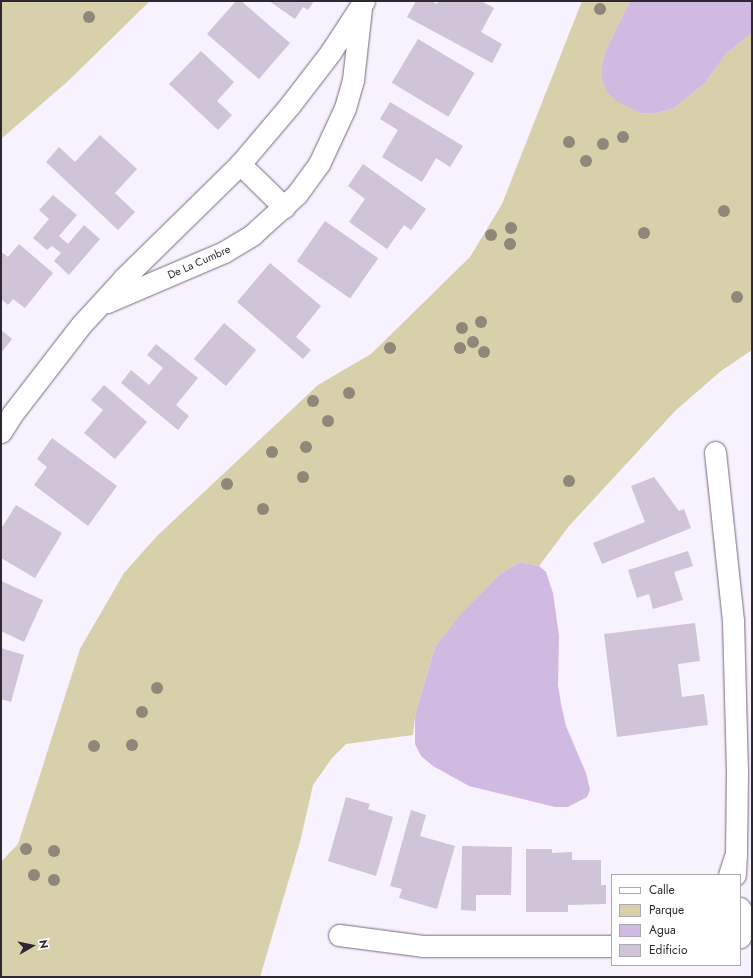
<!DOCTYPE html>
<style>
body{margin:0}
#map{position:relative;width:753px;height:978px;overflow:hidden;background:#f8f1fe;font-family:Jost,sans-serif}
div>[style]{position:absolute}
.green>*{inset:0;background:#d8cfab}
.water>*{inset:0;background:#d0bae1}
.building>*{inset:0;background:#cfc4d8;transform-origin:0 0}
.roads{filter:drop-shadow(0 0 1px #756b7d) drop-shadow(0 0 1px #756b7d)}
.minor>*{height:21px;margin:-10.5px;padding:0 10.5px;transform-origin:10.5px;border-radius:10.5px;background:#fff}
.trees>*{width:12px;height:12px;margin:-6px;border-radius:50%;background:#8f8779}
span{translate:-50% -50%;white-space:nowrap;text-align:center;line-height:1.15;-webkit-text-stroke:4px #fff;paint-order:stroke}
.street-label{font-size:11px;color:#2e2931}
.frame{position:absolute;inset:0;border:2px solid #2e2931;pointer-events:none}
.legend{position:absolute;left:611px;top:874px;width:130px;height:92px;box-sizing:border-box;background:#fff;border:1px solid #aba9ad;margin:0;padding:5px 7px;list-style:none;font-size:12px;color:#2e2931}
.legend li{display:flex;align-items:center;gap:8px;height:20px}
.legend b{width:20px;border:1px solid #aba9ad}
.north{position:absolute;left:12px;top:926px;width:40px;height:40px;-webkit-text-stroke:3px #fff;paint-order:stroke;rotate:81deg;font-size:11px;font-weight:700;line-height:16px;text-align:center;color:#2e2931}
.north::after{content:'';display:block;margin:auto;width:14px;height:18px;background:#2e2931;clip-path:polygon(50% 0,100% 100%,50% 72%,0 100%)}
</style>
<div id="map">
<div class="green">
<div style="clip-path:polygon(1px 1px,150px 1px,67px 82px,1px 139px)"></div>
<div style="clip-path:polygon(582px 1px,630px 1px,606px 50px,641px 113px,651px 114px,673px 109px,705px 83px,726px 54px,752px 33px,752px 350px,721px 371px,676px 410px,569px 526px,539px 566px,520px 562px,500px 574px,473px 602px,435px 647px,415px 716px,413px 735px,346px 744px,332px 758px,313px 785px,300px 842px,260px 977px,1px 977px,1px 862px,18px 844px,80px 649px,124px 573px,157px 536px,318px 385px,371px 354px,470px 257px,502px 204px)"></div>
</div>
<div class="water">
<div style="clip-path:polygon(630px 1px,752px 1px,752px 33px,726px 54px,705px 83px,673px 109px,651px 114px,641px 113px,618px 102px,608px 93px,602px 80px,602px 67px,606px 50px)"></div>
<div style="clip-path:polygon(520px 562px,539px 566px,546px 572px,553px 593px,559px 636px,558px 685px,561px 704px,566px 726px,586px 773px,590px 790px,587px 797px,568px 807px,555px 807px,469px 786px,433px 766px,421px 756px,415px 744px,415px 716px,435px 647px,461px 614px,500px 574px)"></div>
</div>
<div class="building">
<div style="clip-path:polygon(236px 1px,241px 1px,290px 43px,259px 79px,207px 34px)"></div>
<div style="clip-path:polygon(269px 1px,314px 1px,308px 10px,303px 7px,295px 19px)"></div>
<div style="clip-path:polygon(416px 1px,431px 1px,437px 4px,438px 1px,481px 1px,494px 8px,481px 32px,502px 44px,492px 63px,407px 17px)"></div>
<div style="left:418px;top:39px;width:66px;height:51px;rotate:31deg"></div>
<div style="clip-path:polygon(201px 51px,234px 82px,217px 101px,232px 115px,218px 130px,169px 84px)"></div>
<div style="clip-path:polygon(390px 102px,463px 146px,450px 167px,436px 158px,422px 182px,382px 157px,398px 130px,380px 119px)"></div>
<div style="clip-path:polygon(100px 135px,137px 169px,115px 193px,135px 212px,118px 230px,46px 162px,59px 147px,75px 162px)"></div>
<div style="clip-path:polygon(363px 164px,426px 209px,411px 230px,404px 225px,387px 249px,349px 222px,365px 199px,348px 186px)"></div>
<div style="clip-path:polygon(53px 195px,77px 215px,59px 236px,68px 244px,84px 225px,100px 239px,69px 275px,54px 261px,61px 253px,52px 246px,47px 250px,33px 238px,49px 219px,39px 210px)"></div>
<div style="left:325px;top:221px;width:65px;height:49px;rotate:35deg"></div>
<div style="clip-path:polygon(19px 244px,53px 273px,25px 308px,13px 299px,8px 305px,1px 299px,1px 255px,3px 253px,8px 257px)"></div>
<div style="clip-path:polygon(270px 263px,321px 306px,296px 337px,311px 350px,303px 359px,237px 302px)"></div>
<div style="left:224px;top:323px;width:42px;height:47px;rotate:40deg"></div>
<div style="clip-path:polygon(1px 330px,12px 339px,1px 353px)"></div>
<div style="clip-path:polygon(156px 344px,198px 378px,176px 405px,189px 416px,178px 430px,121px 383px,131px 370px,149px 385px,163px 368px,147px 355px)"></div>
<div style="clip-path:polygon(104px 385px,147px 422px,115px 459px,84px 433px,103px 410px,91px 400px)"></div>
<div style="clip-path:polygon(52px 438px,117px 486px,88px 526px,34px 485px,47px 467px,37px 459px)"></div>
<div style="clip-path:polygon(654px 477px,679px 511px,684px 509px,691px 528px,602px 564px,593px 543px,645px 522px,631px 486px)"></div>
<div style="clip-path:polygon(16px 505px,62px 533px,35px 578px,1px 558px,1px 529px)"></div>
<div style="clip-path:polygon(688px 551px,693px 566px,674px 572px,683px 600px,653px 609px,649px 594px,637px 598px,628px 570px)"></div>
<div style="clip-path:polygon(1px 581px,43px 600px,24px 642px,1px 631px)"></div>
<div style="clip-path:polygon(695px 623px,700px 661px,678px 664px,682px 697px,704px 694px,708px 725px,617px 737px,604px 634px)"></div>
<div style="clip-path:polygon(1px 648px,24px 655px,11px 702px,1px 699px)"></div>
<div style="clip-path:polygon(346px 797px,370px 804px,368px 809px,393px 817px,376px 876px,328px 861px)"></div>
<div style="clip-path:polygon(411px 810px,426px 815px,420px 836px,455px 846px,437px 909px,399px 898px,402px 889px,390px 886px)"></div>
<div style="clip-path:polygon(462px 846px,512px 847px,511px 895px,476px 895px,476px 911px,461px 910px)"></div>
<div style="clip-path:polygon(526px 849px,552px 849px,552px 853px,572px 852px,572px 860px,601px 860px,601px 885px,606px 885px,606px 904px,568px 905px,568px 912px,526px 912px)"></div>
</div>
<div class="roads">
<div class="minor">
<div style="left:240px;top:164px;width:62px;rotate:44.3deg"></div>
<div style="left:107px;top:302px;width:127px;rotate:-23.1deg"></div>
<div style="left:224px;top:252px;width:33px;rotate:-31deg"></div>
<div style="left:252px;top:235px;width:61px;rotate:-42.3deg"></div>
<div style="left:297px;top:194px;width:37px;rotate:-54deg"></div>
<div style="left:319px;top:164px;width:62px;rotate:-65.1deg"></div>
<div style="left:345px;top:108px;width:29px;rotate:-74deg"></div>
<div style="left:353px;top:80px;width:71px;rotate:-83.6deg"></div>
<div style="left:1px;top:432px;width:22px;rotate:-58deg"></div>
<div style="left:13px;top:413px;width:111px;rotate:-52.3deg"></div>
<div style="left:81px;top:325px;width:64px;rotate:-47.5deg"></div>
<div style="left:124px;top:278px;width:163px;rotate:-44.5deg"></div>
<div style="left:240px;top:164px;width:77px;rotate:-49.7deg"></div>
<div style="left:290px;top:105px;width:66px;rotate:-52.4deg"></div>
<div style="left:330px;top:53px;width:62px;rotate:-56.8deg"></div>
<div style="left:715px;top:452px;width:169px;rotate:83.9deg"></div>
<div style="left:733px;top:620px;width:152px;rotate:88.5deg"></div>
<div style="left:737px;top:772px;width:82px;rotate:90.7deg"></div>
<div style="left:729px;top:875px;width:22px;rotate:-72deg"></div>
<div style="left:736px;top:854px;width:21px;rotate:93deg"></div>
<div style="left:740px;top:908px;width:14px;rotate:69deg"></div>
<div style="left:745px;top:921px;width:17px;rotate:107deg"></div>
<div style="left:339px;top:935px;width:84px;rotate:7.5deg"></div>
<div style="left:422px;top:946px;width:190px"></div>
</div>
</div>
<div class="trees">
<div style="left:600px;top:9px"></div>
<div style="left:89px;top:17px"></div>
<div style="left:623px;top:137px"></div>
<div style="left:569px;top:142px"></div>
<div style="left:603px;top:144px"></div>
<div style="left:586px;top:161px"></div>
<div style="left:724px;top:211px"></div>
<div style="left:511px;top:228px"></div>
<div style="left:644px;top:233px"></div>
<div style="left:491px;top:235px"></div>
<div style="left:510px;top:244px"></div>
<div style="left:737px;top:297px"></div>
<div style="left:481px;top:322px"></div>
<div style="left:462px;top:328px"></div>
<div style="left:473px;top:342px"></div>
<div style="left:390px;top:348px"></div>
<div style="left:460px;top:348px"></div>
<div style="left:484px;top:352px"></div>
<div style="left:349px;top:393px"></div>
<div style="left:313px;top:401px"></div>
<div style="left:328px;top:421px"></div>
<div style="left:306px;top:447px"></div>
<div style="left:272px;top:452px"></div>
<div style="left:303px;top:477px"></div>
<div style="left:569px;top:481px"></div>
<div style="left:227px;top:484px"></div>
<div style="left:263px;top:509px"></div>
<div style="left:157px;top:688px"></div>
<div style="left:142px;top:712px"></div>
<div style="left:132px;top:745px"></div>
<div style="left:94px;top:746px"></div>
<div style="left:26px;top:849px"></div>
<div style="left:54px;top:851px"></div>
<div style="left:34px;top:875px"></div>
<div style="left:54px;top:880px"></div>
</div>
<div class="street-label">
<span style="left:199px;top:262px;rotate:-24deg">De La Cumbre</span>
</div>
<div class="frame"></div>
<ul class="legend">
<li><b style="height:5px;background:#fff"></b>Calle</li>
<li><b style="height:11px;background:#d8cfab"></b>Parque</li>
<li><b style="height:11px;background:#d0bae1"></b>Agua</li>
<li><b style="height:11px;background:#cfc4d8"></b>Edificio</li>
</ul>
<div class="north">N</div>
</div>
